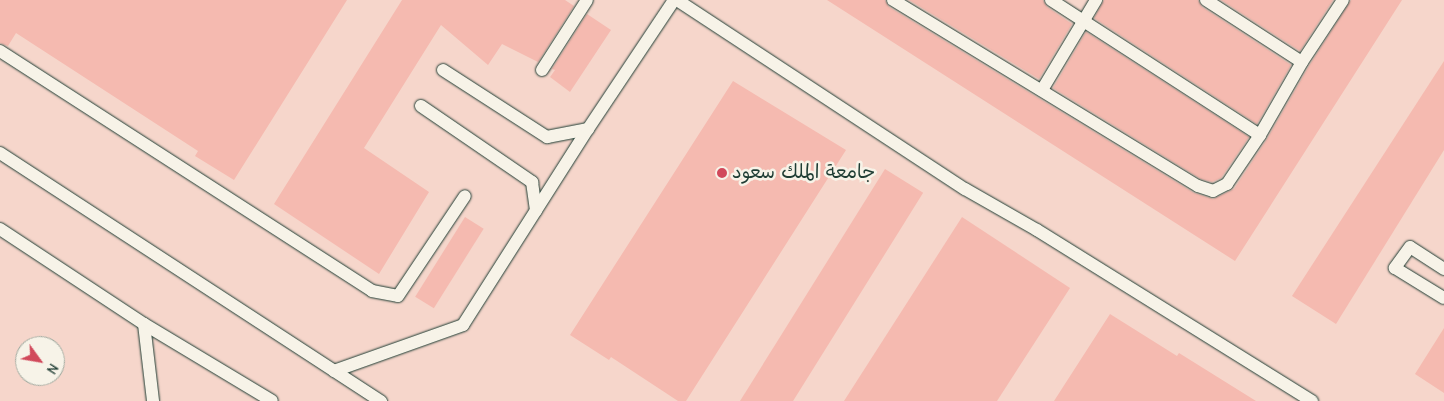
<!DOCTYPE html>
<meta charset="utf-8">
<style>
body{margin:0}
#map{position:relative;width:1444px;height:401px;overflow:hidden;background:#f6e2d7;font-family:"Comic Neue","Playpen Sans Arabic",sans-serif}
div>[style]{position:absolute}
.built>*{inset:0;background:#f6d6cb}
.building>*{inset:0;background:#f5bab0;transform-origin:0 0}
.roads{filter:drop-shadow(0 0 1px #1f3d34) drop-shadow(0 0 1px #1f3d34)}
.service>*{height:12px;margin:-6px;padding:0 6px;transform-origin:6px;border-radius:6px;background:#f7f3e8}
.dots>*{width:14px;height:14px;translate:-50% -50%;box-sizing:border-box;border:2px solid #f7f3e8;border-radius:50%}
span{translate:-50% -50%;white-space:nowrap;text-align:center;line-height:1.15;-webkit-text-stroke:5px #f7f3e8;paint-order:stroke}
.poi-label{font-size:19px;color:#1f3d34}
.left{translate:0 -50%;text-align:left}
.north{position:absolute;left:15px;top:336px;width:50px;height:50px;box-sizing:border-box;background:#f7f3e8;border:1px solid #a1aaa0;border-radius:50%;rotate:122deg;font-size:14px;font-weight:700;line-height:20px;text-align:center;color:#1f3d34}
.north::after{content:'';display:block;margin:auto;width:18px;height:22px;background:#d1495b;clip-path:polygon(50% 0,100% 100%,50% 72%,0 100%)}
</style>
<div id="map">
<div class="built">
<div style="clip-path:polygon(evenodd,0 0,1444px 0,1444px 401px,0 401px,0 0,25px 346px,55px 346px,55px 376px,25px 376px,25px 346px)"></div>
</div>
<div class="building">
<div style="clip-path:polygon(0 0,347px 0,234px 180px,195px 156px,198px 151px,16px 33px,8px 46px,0 43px)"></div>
<div style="clip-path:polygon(402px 0,565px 0,574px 6px,538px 62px,502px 44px,488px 65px,441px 25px,364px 148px,429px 192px,379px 274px,274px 204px)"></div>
<div style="clip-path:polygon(827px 0,885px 0,889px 7px,1194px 193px,1213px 199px,1234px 189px,1267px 139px,1309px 66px,1351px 0,1402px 0,1235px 261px)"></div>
<div style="clip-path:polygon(909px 0,1043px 0,1047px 7px,1072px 24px,1039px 79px)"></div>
<div style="clip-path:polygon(1104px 0,1198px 0,1202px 7px,1291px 65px,1257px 124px,1094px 18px)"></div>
<div style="clip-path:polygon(1221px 0,1333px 0,1300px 51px)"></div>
<div style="clip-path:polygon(587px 14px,611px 30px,570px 92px,550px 77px,555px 70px,552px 69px)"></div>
<div style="clip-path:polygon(1086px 32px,1249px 137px,1221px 178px,1212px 182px,1201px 179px,1053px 88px)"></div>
<div style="clip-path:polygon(1444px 61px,1444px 150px,1336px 324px,1292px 296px)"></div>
<div style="clip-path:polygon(733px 81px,846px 150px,686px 401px,678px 401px,611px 357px,609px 360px,570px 335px)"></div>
<div style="left:885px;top:169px;width:45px;height:276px;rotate:32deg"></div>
<div style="left:465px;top:217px;width:22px;height:94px;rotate:32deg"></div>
<div style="clip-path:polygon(962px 217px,1070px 288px,997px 401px,844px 401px)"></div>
<div style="clip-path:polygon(1110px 314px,1177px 356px,1179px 353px,1256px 401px,1054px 401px)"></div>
<div style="clip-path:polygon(1444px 328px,1444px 393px,1415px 374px)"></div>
</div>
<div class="roads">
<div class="service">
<div style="left:677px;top:0;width:344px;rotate:33.3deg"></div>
<div style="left:965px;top:189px;width:83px;rotate:29.7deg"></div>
<div style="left:1037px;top:230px;width:324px;rotate:31.9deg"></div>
<div style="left:893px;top:0;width:357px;rotate:31.4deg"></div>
<div style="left:1198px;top:186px;width:16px;rotate:18deg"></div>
<div style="left:1213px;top:191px;width:16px;rotate:-27deg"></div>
<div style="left:1227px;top:184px;width:59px;rotate:-56deg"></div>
<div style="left:1260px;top:135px;width:84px;rotate:-60.1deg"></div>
<div style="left:1302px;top:62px;width:74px;rotate:-56.5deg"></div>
<div style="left:1051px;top:0;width:249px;rotate:32.9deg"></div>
<div style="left:1206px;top:0;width:114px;rotate:32.9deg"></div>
<div style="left:0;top:51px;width:443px;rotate:32.8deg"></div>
<div style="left:372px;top:291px;width:26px;rotate:11deg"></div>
<div style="left:398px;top:296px;width:120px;rotate:-56.2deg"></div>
<div style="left:443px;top:70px;width:124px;rotate:32.8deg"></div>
<div style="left:547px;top:137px;width:42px;rotate:-11deg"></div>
<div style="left:542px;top:70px;width:83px;rotate:-57.3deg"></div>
<div style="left:1042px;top:90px;width:105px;rotate:-59deg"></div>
<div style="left:421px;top:106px;width:135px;rotate:34.4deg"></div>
<div style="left:532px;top:182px;width:29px;rotate:82deg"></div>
<div style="left:0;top:153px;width:455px;rotate:33.1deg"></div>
<div style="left:0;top:229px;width:173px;rotate:33.4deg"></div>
<div style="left:144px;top:324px;width:149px;rotate:31deg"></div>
<div style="left:1444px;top:269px;width:40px;rotate:-147.1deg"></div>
<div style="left:1410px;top:247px;width:26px;rotate:126deg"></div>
<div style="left:1395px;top:268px;width:57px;rotate:31.5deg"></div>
<div style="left:144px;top:324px;width:78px;rotate:83.3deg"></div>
<div style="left:334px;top:371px;width:137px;rotate:-19.6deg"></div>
<div style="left:463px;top:325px;width:232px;rotate:-57.5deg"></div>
<div style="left:588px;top:129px;width:155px;rotate:-56.3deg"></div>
</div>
</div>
<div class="dots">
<div style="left:722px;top:173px;background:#d1495b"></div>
</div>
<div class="poi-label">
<span class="left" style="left:732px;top:173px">جامعة الملك سعود</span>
</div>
<div class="north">N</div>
</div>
